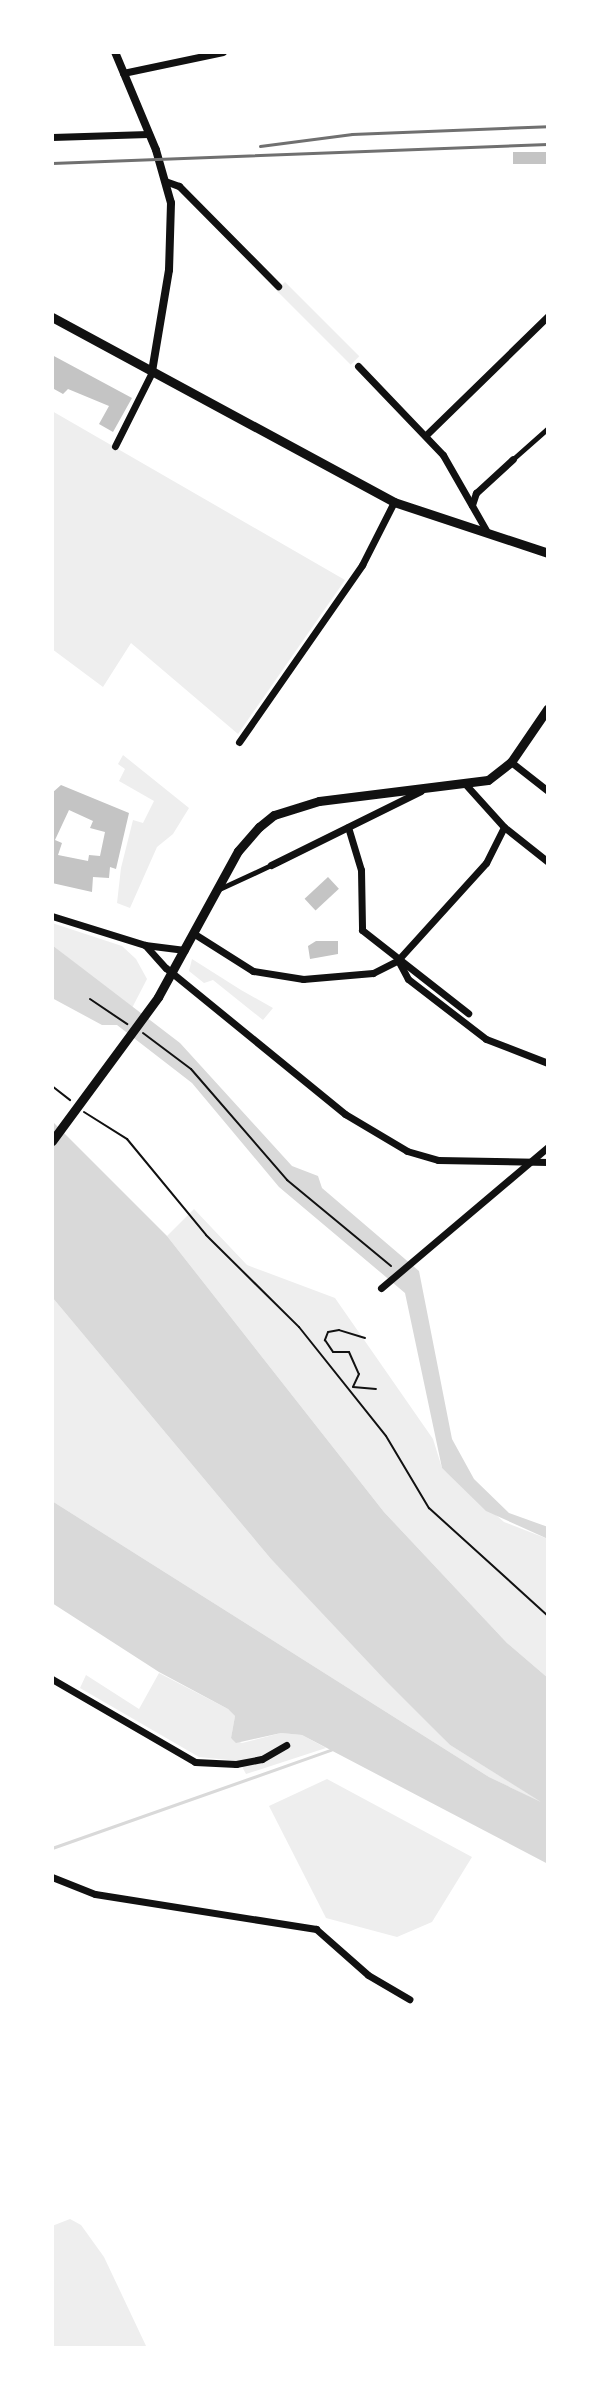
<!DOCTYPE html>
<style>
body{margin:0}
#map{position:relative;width:600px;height:2400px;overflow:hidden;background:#fff;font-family:"Fira Sans",sans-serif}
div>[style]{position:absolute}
.green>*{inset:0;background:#eee;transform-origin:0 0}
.water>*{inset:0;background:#d9d9d9}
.stream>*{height:3px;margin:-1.5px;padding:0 1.5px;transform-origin:1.5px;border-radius:1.5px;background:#d9d9d9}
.building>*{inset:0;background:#c4c4c4;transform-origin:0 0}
.path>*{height:2px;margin:-1px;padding:0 1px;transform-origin:1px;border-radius:1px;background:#111}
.pedestrian>*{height:5px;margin:-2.5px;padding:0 2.5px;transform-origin:2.5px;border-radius:2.5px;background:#111}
.minor>*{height:7px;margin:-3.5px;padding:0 3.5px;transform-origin:3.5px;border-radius:3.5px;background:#111}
.tertiary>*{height:8px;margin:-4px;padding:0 4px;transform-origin:4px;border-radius:4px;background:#111}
.secondary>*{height:9px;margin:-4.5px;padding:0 4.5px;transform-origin:4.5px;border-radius:4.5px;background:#111}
.rail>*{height:3px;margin:-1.5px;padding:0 1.5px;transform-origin:1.5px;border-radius:1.5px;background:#707070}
span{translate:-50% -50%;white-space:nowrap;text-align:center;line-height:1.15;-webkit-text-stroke:7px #fff;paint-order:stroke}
.frame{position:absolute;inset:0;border:54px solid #fff;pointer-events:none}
</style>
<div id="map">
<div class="green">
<div style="left:285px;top:282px;width:105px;height:12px;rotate:45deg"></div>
<div style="clip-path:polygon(52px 411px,345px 580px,238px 734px,131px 643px,103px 687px,52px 649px)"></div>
<div style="clip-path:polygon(123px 755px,189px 808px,173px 834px,157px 847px,130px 908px,117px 903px,121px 868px,133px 820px,143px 823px,154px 801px,119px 781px,125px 769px,118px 764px)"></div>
<div style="clip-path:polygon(52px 923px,122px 946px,136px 959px,147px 979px,132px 1008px,52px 945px)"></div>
<div style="clip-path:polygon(192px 959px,241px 990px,273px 1008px,263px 1020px,213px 980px,204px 983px,189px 971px)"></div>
<div style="clip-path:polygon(194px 1209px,247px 1265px,335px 1298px,433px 1439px,442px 1468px,504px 1522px,548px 1539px,548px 1678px,507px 1643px,384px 1512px,167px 1236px)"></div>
<div style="clip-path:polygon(52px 1297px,271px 1559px,450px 1745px,548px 1806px,489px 1777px,52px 1501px)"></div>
<div style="clip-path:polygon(159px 1673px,228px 1709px,235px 1716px,231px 1738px,242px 1743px,281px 1733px,302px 1735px,326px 1748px,246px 1774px,239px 1761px,199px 1757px,80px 1688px,86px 1675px,139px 1709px)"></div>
<div style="clip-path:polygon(327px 1779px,472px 1857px,432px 1922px,397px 1937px,326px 1918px,269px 1806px)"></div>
<div style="clip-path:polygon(70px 2219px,81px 2225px,104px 2257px,147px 2348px,52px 2348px,52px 2226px)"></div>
</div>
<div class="water">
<div style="clip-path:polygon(52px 945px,180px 1043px,292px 1166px,318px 1176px,322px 1188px,419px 1271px,452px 1439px,474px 1479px,509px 1513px,548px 1527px,548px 1539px,486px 1511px,442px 1468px,405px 1293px,279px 1187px,192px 1083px,117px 1025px,102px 1025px,52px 998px)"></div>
<div style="clip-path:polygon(52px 1121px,167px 1236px,384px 1512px,507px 1643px,548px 1678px,548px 1864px,302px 1735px,281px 1733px,236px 1743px,231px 1738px,235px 1716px,228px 1709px,159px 1672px,52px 1603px,52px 1501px,489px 1777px,541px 1802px,450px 1745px,386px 1681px,271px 1559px,52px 1297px)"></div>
</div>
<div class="stream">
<div style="left:52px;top:1848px;width:296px;rotate:-19.4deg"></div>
</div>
<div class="building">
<div style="left:548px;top:152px;width:12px;height:35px;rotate:90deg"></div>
<div style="clip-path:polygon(52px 355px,132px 398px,113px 432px,99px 424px,109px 406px,68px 389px,63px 394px,54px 389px)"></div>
<div style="clip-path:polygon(evenodd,61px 785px,129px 813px,116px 869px,110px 867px,109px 878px,93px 877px,92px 892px,52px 883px,52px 793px,61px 785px,69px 810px,93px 821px,90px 828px,105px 832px,100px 856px,89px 855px,88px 861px,58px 855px,62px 843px,55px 840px,69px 810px)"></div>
<div style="left:328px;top:877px;width:16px;height:32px;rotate:47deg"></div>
<div style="clip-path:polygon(316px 941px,338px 941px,338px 954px,310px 959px,308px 946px)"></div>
</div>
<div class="path">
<div style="left:90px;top:999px;width:45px;rotate:34deg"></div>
<div style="left:143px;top:1033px;width:60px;rotate:36.9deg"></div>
<div style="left:191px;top:1069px;width:147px;rotate:49.1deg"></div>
<div style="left:287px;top:1180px;width:135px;rotate:39.6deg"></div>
<div style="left:52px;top:1086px;width:23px;rotate:38deg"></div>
<div style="left:84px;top:1112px;width:51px;rotate:32.1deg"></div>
<div style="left:127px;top:1139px;width:124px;rotate:50.5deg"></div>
<div style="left:206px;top:1235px;width:131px;rotate:44.7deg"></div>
<div style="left:299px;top:1327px;width:139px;rotate:51.4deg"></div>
<div style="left:386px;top:1436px;width:84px;rotate:59.2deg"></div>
<div style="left:429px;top:1508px;width:161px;rotate:42.2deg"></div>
<div style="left:365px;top:1338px;width:27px;rotate:-163deg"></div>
<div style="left:339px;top:1330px;width:11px;rotate:170deg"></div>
<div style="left:328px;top:1332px;width:9px;rotate:111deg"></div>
<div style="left:325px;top:1340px;width:14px;rotate:56deg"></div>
<div style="left:333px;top:1352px;width:16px"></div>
<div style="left:349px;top:1352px;width:24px;rotate:66deg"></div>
<div style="left:359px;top:1374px;width:14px;rotate:115deg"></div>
<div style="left:353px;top:1387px;width:23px;rotate:5deg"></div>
</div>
<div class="pedestrian">
<div style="left:513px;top:459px;width:47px;rotate:-41.5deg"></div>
<div style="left:217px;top:890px;width:60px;rotate:-24.8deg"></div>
</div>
<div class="minor">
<div style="left:123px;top:73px;width:102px;rotate:-11.9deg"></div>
<div style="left:52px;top:137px;width:96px;rotate:-1.8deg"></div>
<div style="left:165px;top:181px;width:15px;rotate:20deg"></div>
<div style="left:179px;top:186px;width:141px;rotate:45.3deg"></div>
<div style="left:358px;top:366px;width:123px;rotate:46.3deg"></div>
<div style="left:443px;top:455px;width:86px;rotate:60.2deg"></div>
<div style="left:426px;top:435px;width:170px;rotate:-44.3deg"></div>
<div style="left:115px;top:446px;width:83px;rotate:-63.4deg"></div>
<div style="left:472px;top:505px;width:13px;rotate:-72deg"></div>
<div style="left:476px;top:493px;width:50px;rotate:-42.6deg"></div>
<div style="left:239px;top:742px;width:216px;rotate:-55.2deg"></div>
<div style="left:362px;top:565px;width:71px;rotate:-63.1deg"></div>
<div style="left:511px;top:762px;width:47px;rotate:38.1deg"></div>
<div style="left:467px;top:786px;width:55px;rotate:47.9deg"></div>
<div style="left:504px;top:827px;width:56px;rotate:38.5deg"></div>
<div style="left:348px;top:827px;width:45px;rotate:73.2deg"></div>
<div style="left:361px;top:870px;width:60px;rotate:89deg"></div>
<div style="left:362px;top:930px;width:135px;rotate:38.1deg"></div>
<div style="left:271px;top:865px;width:167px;rotate:-26.3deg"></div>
<div style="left:52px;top:916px;width:97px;rotate:17.3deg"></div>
<div style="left:145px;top:945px;width:40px;rotate:7.1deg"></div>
<div style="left:193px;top:933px;width:71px;rotate:32.3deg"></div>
<div style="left:253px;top:971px;width:51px;rotate:9.1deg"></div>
<div style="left:303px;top:979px;width:70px;rotate:-4.9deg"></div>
<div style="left:373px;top:973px;width:28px;rotate:-27deg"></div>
<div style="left:398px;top:960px;width:131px;rotate:-47.8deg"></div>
<div style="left:486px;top:863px;width:40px;rotate:-63.4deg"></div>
<div style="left:145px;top:945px;width:31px;rotate:48deg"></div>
<div style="left:166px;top:968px;width:231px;rotate:39.2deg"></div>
<div style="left:345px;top:1114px;width:72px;rotate:30.8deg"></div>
<div style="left:407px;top:1151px;width:32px;rotate:16deg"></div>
<div style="left:438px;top:1160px;width:110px;rotate:1deg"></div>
<div style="left:399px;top:962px;width:19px;rotate:62deg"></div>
<div style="left:408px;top:979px;width:98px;rotate:37.6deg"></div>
<div style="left:486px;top:1039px;width:66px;rotate:21.2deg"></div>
<div style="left:381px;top:1288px;width:219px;rotate:-40.2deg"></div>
<div style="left:52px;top:1679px;width:165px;rotate:30.1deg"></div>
<div style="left:195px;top:1762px;width:41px;rotate:2.8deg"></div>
<div style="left:236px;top:1764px;width:26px;rotate:-11deg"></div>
<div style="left:262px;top:1759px;width:28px;rotate:-30deg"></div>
<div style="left:52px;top:1877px;width:46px;rotate:21.6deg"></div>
<div style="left:95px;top:1894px;width:224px;rotate:9deg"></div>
<div style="left:316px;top:1929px;width:69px;rotate:41.5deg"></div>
<div style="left:368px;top:1975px;width:48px;rotate:30.3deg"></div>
</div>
<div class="tertiary">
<div style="left:115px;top:52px;width:106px;rotate:67.3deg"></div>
<div style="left:156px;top:150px;width:55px;rotate:74.2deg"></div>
<div style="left:171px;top:203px;width:67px;rotate:91.7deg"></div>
<div style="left:169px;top:270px;width:103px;rotate:99.5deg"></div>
</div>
<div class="secondary">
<div style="left:52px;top:317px;width:389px;rotate:28.4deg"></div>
<div style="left:394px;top:502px;width:162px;rotate:18.3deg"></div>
<div style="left:52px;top:1141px;width:179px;rotate:-53.6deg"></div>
<div style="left:158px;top:997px;width:166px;rotate:-61.3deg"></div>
<div style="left:238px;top:851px;width:32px;rotate:-49deg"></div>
<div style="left:259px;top:827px;width:19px;rotate:-39deg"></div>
<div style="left:274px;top:815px;width:47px;rotate:-17.3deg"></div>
<div style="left:319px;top:801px;width:170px;rotate:-7.1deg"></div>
<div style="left:488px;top:780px;width:29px;rotate:-38deg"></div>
<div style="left:511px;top:762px;width:65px;rotate:-55.6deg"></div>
</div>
<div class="rail">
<div style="left:260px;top:146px;width:93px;rotate:-7.4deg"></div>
<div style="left:352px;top:134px;width:196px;rotate:-2.3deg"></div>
<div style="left:52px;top:163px;width:496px;rotate:-2.2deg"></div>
</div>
<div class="frame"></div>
</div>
